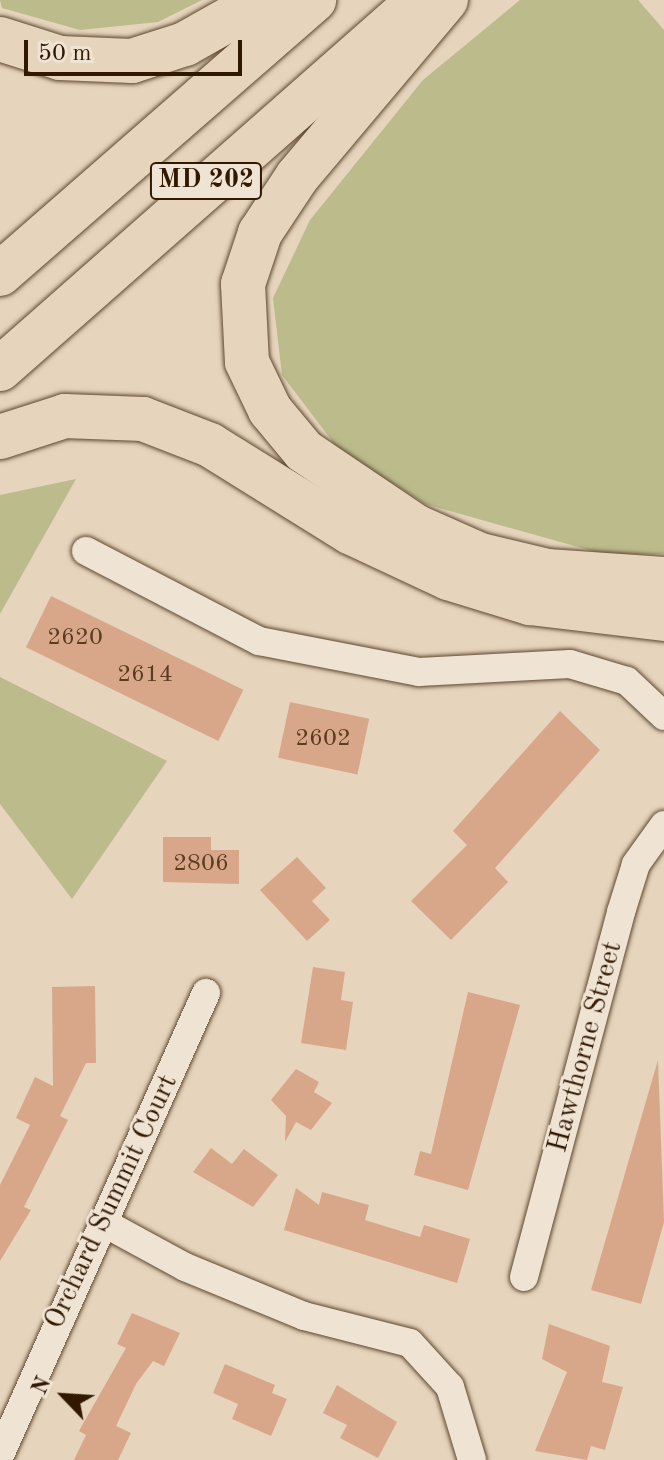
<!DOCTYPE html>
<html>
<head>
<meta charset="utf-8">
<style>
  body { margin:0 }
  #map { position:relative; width:664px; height:1460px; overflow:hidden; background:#e6d4bc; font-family:"Old Standard TT",serif }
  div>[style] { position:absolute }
  .green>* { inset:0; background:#bbbb8c }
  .building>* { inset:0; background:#d8a78a; transform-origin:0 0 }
  .roads { filter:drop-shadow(0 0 2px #5e472f) drop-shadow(0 0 2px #5e472f) }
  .street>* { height:28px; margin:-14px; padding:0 14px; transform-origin:14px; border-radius:14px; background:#efe3d3 }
  .primary>* { height:44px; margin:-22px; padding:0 22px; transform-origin:22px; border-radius:22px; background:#e6d4bc }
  span { translate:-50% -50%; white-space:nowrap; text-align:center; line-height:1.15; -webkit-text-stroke:6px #efe3d3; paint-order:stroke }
  .number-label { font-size:24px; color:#5b3c22 }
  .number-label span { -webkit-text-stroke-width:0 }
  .shield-label span { padding:2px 6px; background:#efe3d3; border:2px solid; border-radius:6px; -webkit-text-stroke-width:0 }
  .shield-label { font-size:26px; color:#311800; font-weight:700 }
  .street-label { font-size:28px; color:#311800 }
  .north { position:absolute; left:24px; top:1356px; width:80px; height:80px; -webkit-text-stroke:6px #efe3d3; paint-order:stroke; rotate:295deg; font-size:22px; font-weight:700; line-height:32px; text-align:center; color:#311800 }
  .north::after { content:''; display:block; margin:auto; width:28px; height:36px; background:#311800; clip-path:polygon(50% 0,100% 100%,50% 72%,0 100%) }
  .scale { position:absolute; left:24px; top:40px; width:218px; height:36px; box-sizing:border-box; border:4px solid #311800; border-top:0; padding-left:10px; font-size:24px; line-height:28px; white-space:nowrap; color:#311800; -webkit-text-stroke:6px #efe3d3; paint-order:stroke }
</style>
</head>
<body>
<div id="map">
  <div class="green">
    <i style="clip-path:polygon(0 0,202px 0,158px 22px,80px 30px,2px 8px)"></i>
    <i style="clip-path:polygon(520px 0,638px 0,664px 30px,664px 554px,603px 554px,425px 504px,339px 450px,282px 375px,273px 298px,310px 220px,423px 80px)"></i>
    <i style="clip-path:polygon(76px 479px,0 614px,0 495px)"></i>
    <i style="clip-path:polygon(0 677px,167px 761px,72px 899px,0 804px)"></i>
  </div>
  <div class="building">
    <i style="left:51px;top:596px;width:214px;height:57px;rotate:26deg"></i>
    <i style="left:290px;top:702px;width:81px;height:57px;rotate:12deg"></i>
    <i style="clip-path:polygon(560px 711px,600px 750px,495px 868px,508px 882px,451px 940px,411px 901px,467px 845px,453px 831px)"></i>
    <i style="clip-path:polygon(163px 837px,211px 837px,211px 850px,239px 850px,239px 884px,163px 882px)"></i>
    <i style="clip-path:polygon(297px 857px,326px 888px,312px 901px,330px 920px,307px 941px,260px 890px)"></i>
    <i style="clip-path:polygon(313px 967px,345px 972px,341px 1000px,353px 1002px,346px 1050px,301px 1043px)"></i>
    <i style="clip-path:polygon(95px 986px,96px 1063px,86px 1063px,60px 1116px,68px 1120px,24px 1207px,31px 1210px,0 1261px,0 1185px,30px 1125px,16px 1118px,35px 1077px,53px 1086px,52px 987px)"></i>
    <i style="clip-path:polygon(468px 992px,520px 1005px,468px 1190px,414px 1175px,420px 1151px,431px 1154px)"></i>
    <i style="clip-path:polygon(658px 1060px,664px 1222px,641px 1304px,591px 1290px)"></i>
    <i style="clip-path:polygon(296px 1069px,319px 1082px,314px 1092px,332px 1103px,311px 1130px,296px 1122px,285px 1142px,286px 1116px,271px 1100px)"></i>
    <i style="clip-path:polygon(211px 1148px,232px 1164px,244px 1149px,278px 1175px,253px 1207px,193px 1172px)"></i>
    <i style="clip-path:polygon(296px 1188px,319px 1205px,322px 1192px,369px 1205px,365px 1220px,420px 1237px,424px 1225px,470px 1239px,457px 1283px,284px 1230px)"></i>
    <i style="clip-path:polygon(132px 1313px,180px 1333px,164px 1366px,153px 1361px,136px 1384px,116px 1426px,131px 1433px,118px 1460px,74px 1460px,86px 1435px,79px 1431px,126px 1348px,117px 1344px)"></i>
    <i style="clip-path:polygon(549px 1324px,610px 1346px,602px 1382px,623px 1387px,605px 1450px,591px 1446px,587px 1460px,535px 1451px,567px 1372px,542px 1359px)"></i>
    <i style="clip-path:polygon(225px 1364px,275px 1385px,272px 1393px,287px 1399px,271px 1436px,232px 1419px,238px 1404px,213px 1393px)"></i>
    <i style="clip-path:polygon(337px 1385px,397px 1422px,378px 1458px,340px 1438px,347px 1425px,323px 1413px)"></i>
  </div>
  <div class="roads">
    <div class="street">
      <i style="left:86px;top:551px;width:195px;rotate:27.5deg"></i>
      <i style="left:259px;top:641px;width:163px;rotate:11deg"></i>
      <i style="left:419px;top:672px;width:151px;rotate:-3deg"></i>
      <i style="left:570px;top:664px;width:59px;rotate:16.6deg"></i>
      <i style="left:627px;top:681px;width:51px;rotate:43.4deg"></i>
      <i style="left:106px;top:1224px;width:90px;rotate:28.6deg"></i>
      <i style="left:185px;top:1267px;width:129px;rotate:22.4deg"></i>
      <i style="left:304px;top:1316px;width:109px;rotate:14.3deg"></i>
      <i style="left:410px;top:1343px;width:59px;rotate:47.7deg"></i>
      <i style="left:450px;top:1387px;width:76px;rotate:73.2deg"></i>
      <i style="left:524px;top:1277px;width:378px;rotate:-75.1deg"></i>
      <i style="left:621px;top:912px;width:50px;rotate:-72.6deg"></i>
      <i style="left:636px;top:864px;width:48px;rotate:-54.3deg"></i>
      <i style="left:0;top:1455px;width:506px;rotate:-65.97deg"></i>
    </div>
    <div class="primary">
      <i style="left:446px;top:0;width:231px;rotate:130.1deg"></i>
      <i style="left:297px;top:177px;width:67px;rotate:123.5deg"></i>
      <i style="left:260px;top:233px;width:54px;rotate:108.4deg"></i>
      <i style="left:243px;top:284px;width:78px;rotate:87.1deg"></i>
      <i style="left:247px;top:362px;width:53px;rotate:64.4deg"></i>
      <i style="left:270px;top:410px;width:53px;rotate:50.3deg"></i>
      <i style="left:304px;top:451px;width:134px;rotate:34deg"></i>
      <i style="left:415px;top:526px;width:71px;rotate:24deg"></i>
      <i style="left:480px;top:555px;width:69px;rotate:13.4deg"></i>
      <i style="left:547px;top:571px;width:117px;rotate:3.9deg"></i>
      <i style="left:0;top:39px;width:63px;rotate:17.6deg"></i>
      <i style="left:60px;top:58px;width:72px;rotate:2.4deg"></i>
      <i style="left:132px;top:61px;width:56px;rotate:-17.8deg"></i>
      <i style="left:185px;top:44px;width:90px;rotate:-29.4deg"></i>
      <i style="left:0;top:274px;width:417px;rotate:-41.1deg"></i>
      <i style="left:0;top:369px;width:557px;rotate:-41.36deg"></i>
      <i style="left:0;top:437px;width:68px;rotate:-17.9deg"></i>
      <i style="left:65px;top:416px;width:78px;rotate:2.2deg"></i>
      <i style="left:143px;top:419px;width:72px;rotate:21.2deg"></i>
      <i style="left:210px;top:445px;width:165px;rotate:31.9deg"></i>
      <i style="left:350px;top:532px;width:108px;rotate:25.1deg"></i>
      <i style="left:448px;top:578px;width:86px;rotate:17deg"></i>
      <i style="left:530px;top:603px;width:135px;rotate:6.8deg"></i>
    </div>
  </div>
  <div class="number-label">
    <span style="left:75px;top:639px">2620</span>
    <span style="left:145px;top:676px">2614</span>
    <span style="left:323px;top:740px">2602</span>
    <span style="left:201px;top:865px">2806</span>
  </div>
  <div class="shield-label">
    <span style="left:206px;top:181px">MD 202</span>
  </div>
  <div class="street-label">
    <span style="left:586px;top:1047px;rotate:-75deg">Hawthorne Street</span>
    <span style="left:112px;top:1202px;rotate:-65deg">Orchard Summit Court</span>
  </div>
  <div class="north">N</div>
  <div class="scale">50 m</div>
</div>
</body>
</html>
